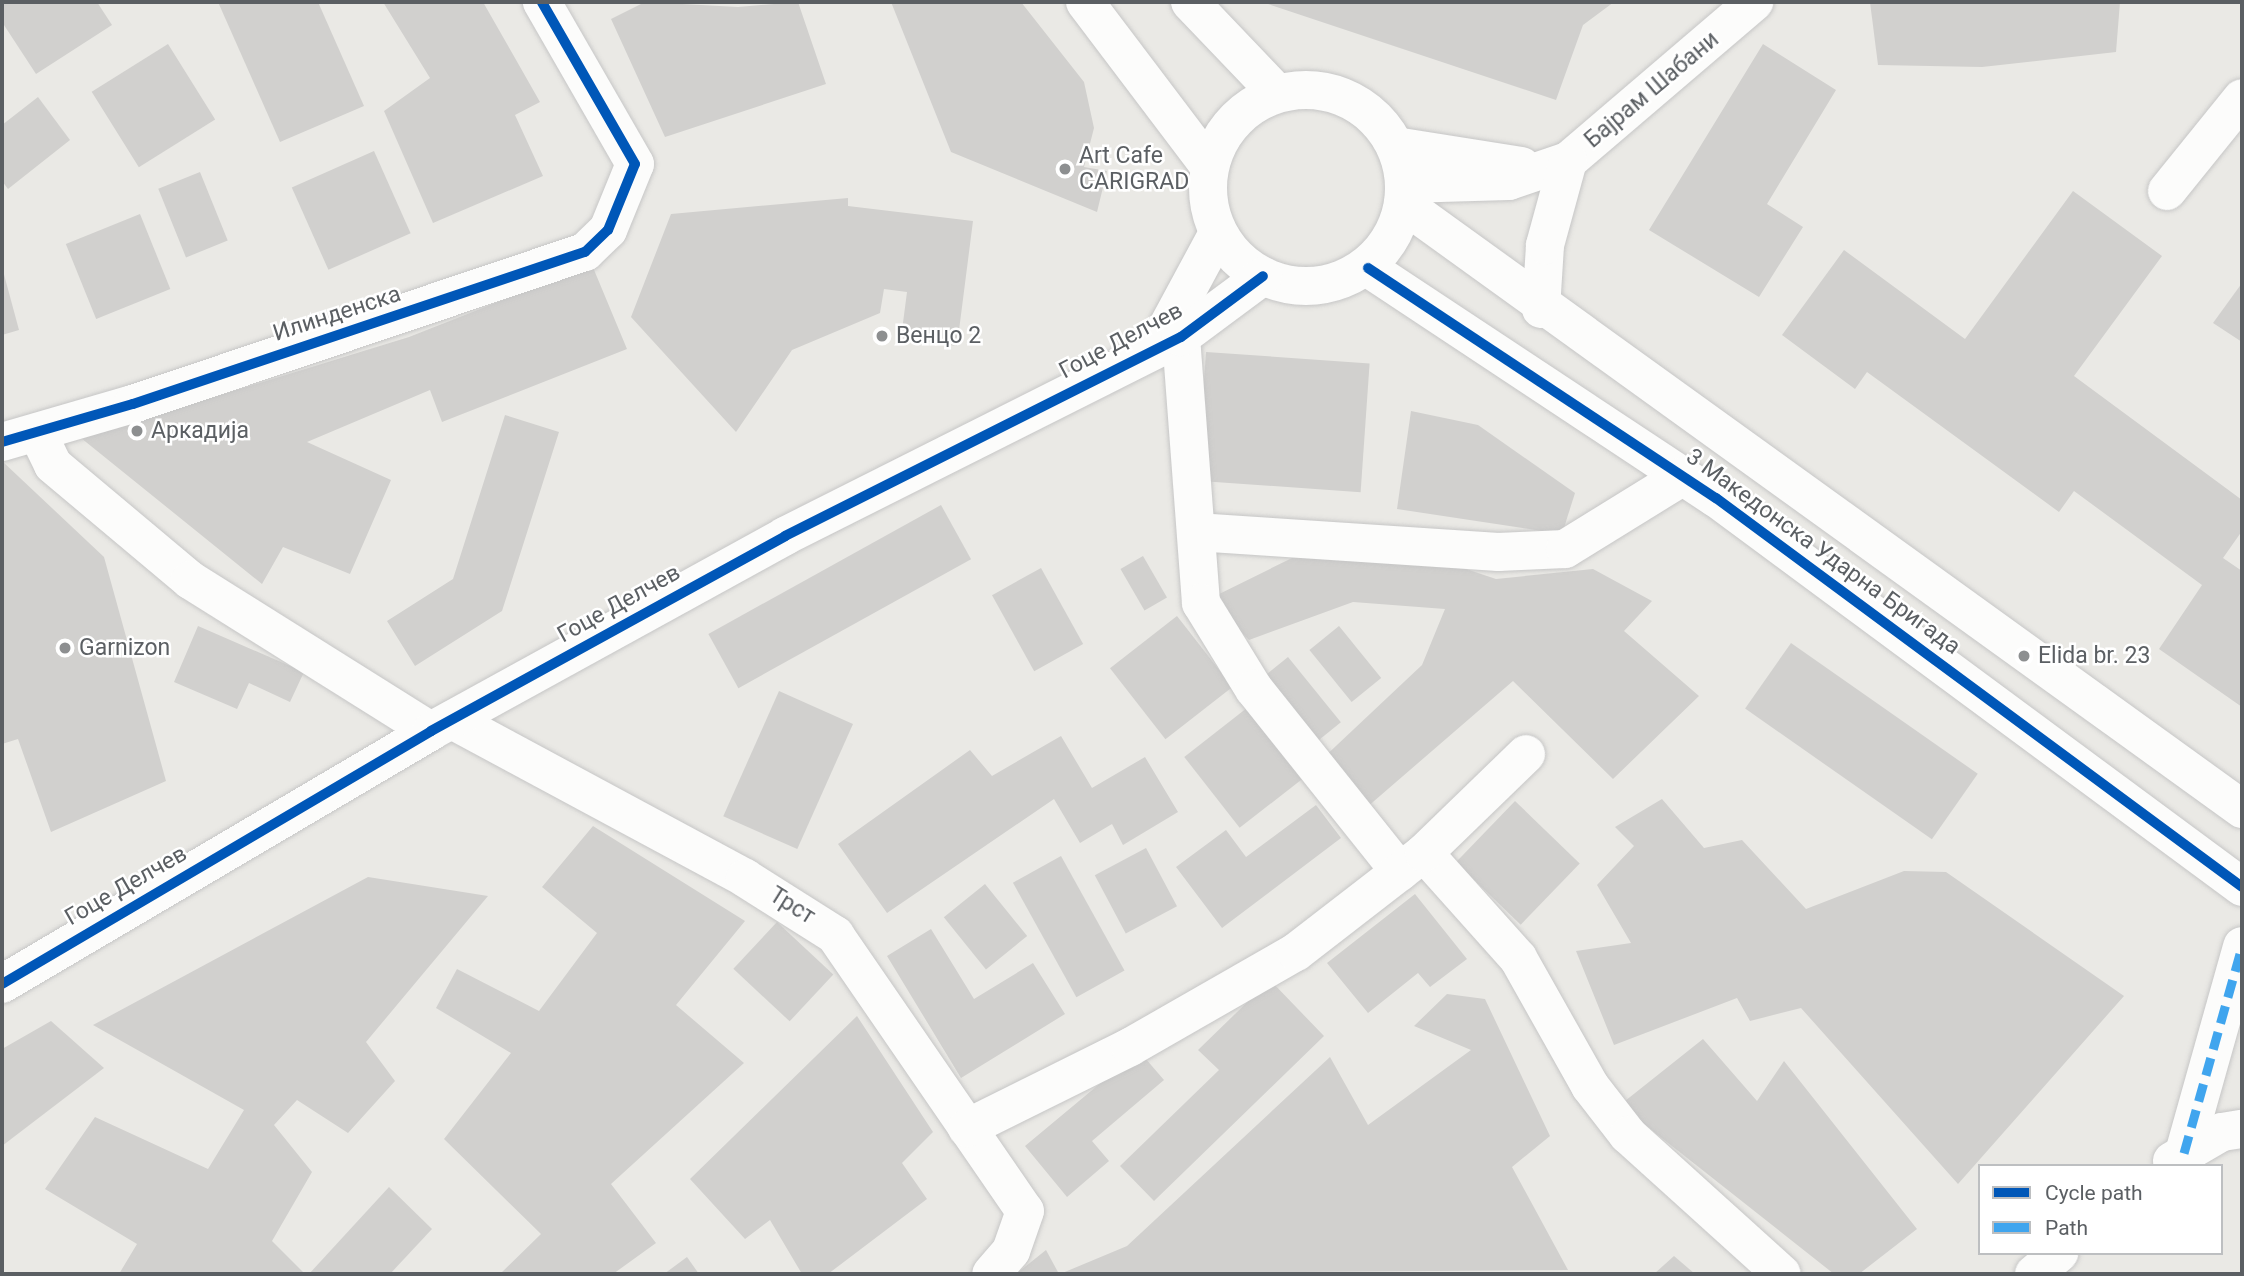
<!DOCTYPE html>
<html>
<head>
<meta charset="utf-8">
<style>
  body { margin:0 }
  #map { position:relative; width:2244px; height:1276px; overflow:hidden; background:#eae9e5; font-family:Roboto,sans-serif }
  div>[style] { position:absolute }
  .building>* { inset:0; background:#d1d0ce; transform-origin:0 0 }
  .roads { filter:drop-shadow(0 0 2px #c6c6c6) drop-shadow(0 0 2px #c6c6c6) }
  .minor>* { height:38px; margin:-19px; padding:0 19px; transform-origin:19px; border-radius:19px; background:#fcfcfb }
  .minor>.ring { margin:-19px; padding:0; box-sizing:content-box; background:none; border:38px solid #fcfcfb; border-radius:50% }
  .quiet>* { height:9px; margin-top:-4.5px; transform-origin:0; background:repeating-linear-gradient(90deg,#40a5ee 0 18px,transparent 0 27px) }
  .cycleway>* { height:10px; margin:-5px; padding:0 5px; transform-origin:5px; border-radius:5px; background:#0057b8 }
  .dots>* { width:19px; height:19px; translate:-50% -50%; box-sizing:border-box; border:4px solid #fff; border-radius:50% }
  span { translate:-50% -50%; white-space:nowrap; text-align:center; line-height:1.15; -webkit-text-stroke:5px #fff; paint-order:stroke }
  .street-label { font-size:23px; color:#5b5f63 }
  .poi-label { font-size:23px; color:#5b5f63 }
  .left { translate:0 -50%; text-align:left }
  .frame { position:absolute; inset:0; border:4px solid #5b5f63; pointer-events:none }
  .legend { position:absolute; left:1978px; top:1164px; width:245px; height:91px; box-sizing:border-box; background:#fff; border:2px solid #bdbfc1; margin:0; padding:9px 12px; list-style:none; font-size:21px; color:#5b5f63 }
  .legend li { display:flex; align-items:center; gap:14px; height:35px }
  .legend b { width:35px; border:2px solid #bdbfc1 }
</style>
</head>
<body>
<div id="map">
  <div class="building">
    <i style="clip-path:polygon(2px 2px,97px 2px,112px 25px,36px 74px,2px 22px)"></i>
    <i style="clip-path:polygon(218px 2px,318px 2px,364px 106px,280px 142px)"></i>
    <i style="clip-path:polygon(383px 2px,483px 2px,540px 102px,515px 115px,543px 176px,433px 223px,384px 111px,430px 78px)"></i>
    <i style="clip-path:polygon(645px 2px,738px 7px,798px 2px,826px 84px,665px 137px,611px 19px)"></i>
    <i style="clip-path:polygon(891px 2px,1021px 2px,1084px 82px,1094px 128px,1084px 167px,1107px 171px,1097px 212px,951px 152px)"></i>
    <i style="clip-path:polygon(1262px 2px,1614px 2px,1583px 25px,1556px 100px)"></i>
    <i style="clip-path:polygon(1870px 2px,2120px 2px,2116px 52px,1982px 67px,1878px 65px)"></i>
    <i style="left:168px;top:44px;width:89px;height:90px;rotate:58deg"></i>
    <i style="clip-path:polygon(1763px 44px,1836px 90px,1767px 204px,1803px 227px,1759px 297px,1649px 230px)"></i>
    <i style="clip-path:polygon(38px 97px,70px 140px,8px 189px,2px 181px,2px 125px)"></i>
    <i style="left:374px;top:151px;width:90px;height:90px;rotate:66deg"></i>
    <i style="left:200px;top:172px;width:74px;height:45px;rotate:68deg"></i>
    <i style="clip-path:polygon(2073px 191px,2162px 256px,2074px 376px,2242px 500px,2242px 531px,2223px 558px,2242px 571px,2242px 707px,2159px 649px,2202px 585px,2074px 491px,2059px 512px,1867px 372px,1855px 389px,1782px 335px,1844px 250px,1965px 339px)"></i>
    <i style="clip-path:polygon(848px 198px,848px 206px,973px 221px,957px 346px,901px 338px,907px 292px,884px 289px,880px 313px,792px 350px,736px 432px,631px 317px,671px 214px)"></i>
    <i style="left:140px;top:214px;width:81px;height:80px;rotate:68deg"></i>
    <i style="clip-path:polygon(592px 265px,627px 349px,442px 422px,430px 390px,307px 442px,391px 480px,350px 574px,283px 547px,262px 584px,81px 438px,409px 337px)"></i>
    <i style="clip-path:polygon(2px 267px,19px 330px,2px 335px)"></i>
    <i style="clip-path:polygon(2242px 283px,2242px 342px,2213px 323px)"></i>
    <i style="left:1206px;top:352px;width:164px;height:129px;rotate:4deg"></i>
    <i style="clip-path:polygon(1411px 411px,1478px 425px,1575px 493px,1562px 534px,1397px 509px)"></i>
    <i style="clip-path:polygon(505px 415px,559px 432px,502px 611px,415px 666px,387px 621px,453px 579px)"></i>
    <i style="clip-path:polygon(2px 461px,104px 557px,166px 781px,51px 832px,18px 739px,2px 744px)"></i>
    <i style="left:941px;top:505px;width:62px;height:266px;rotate:61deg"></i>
    <i style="left:1143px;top:556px;width:48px;height:26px;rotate:60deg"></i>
    <i style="clip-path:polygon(1292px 558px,1439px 560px,1496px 579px,1593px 569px,1652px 601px,1624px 631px,1699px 696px,1613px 779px,1513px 681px,1366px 808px,1320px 761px,1422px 665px,1445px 609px,1353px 602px,1249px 640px,1209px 599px)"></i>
    <i style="left:1041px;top:568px;width:87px;height:56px;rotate:61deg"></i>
    <i style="left:1177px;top:616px;width:90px;height:85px;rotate:52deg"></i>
    <i style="clip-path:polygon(198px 626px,304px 672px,290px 702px,249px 683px,237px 709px,174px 682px)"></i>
    <i style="left:1339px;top:626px;width:67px;height:38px;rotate:51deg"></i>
    <i style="left:1791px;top:643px;width:228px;height:80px;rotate:35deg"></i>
    <i style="left:1288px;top:657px;width:84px;height:37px;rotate:51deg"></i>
    <i style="left:779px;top:691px;width:81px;height:137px;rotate:24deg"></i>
    <i style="left:1252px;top:704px;width:90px;height:86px;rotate:52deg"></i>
    <i style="clip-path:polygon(1061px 736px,1092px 788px,1145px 757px,1178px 812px,1123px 845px,1112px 824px,1080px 843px,1054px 799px,887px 913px,838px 844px,970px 750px,992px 776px)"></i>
    <i style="clip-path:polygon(1662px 799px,1704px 848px,1742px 840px,1806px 909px,1904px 871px,1946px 872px,2124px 996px,1958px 1184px,1801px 1008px,1750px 1021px,1737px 998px,1614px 1045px,1576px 951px,1631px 943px,1597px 885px,1634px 846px,1615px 827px)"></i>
    <i style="left:1515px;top:801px;width:90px;height:85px;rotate:44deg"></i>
    <i style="clip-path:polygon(1316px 805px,1341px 838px,1222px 928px,1176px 867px,1226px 830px,1246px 857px)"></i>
    <i style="clip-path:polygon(593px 826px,745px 921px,676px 1005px,744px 1063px,611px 1184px,656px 1243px,613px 1274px,500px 1274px,541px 1234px,444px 1139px,511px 1053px,436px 1008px,457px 969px,539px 1011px,597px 933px,542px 887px)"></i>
    <i style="left:1146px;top:848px;width:66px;height:58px;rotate:62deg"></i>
    <i style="left:1061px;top:856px;width:131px;height:55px;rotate:61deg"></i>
    <i style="clip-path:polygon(368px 877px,488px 896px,366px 1042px,395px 1081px,348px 1133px,297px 1100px,274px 1125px,312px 1172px,272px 1241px,305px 1274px,119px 1274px,137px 1244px,45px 1189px,95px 1117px,208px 1169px,244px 1110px,93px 1025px)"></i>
    <i style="left:985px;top:884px;width:67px;height:53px;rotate:51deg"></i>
    <i style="clip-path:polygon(1415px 894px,1467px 959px,1430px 987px,1418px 973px,1368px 1013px,1327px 963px)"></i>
    <i style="left:777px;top:922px;width:77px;height:64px;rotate:43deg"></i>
    <i style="clip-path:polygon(931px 929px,974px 999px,1033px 963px,1065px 1014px,961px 1078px,887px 956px)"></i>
    <i style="clip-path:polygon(1270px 980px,1324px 1036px,1154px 1201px,1120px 1166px,1219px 1070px,1198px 1050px)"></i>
    <i style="clip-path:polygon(1447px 994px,1485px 999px,1550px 1136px,1512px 1167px,1568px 1270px,1060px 1274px,1127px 1246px,1330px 1057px,1368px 1125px,1471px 1050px,1414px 1026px)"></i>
    <i style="clip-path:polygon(857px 1016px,933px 1132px,902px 1163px,927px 1199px,828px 1274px,802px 1274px,770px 1220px,745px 1239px,690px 1179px)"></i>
    <i style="clip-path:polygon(51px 1021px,104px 1068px,2px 1146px,2px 1049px)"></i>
    <i style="clip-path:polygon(1703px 1039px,1757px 1101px,1784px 1061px,1917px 1229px,1859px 1274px,1834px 1274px,1620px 1105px)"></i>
    <i style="clip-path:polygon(1139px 1051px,1164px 1080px,1092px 1141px,1109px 1161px,1067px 1197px,1025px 1146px)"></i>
    <i style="clip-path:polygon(389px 1187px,432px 1229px,390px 1274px,309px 1274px)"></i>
    <i style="clip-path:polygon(1046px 1250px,1059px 1274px,1016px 1274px)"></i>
    <i style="clip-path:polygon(1674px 1256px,1695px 1274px,1654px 1274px)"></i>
    <i style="clip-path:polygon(687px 1257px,699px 1274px,664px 1274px)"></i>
  </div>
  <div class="roads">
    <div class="minor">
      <i style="left:1085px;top:2px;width:206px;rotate:52.9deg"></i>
      <i style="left:1190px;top:2px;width:126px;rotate:46.3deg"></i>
      <i class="ring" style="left:1208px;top:90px;width:158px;height:158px"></i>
      <i style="left:1395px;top:146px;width:128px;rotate:9deg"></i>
      <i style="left:1405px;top:184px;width:104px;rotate:-1.7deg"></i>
      <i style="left:1509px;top:181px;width:62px;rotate:-18.7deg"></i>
      <i style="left:1568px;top:161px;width:245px;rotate:-40.5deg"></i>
      <i style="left:2167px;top:191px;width:119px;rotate:-51.1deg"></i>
      <i style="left:1406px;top:206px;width:1031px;rotate:35.8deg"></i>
      <i style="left:1368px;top:268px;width:417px;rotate:33.5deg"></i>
      <i style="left:1716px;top:498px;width:654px;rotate:36.48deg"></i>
      <i style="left:1541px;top:309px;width:64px;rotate:-86.4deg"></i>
      <i style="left:1545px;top:245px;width:87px;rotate:-74.7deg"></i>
      <i style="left:1181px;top:337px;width:267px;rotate:85.7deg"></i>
      <i style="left:1201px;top:603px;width:101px;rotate:58.4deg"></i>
      <i style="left:1254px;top:689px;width:234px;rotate:51.4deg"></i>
      <i style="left:1156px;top:348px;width:131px;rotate:-61.7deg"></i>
      <i style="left:38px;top:434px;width:34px;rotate:64deg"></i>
      <i style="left:53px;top:465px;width:179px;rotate:40deg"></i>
      <i style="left:190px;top:580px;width:284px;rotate:32.1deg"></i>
      <i style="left:2px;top:442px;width:136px;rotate:-16.2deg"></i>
      <i style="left:133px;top:404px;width:477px;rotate:-18.6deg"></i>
      <i style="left:585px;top:252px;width:32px;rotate:-44deg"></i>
      <i style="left:608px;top:230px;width:71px;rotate:-67.8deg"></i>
      <i style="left:635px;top:164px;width:187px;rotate:-119.9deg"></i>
      <i style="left:1196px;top:532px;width:303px;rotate:3.8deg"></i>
      <i style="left:1498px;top:552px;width:67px;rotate:-2.6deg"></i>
      <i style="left:1565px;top:549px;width:139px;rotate:-31.7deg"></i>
      <i style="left:452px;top:720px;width:333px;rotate:28.3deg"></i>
      <i style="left:745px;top:878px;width:107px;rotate:32.3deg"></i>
      <i style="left:835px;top:935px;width:335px;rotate:55.5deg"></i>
      <i style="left:1025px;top:1211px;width:42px;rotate:109.3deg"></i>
      <i style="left:1011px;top:1251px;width:30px;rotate:131deg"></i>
      <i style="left:1424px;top:853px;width:141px;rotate:48.2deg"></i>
      <i style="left:1518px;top:958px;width:147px;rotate:60.6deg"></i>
      <i style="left:1590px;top:1086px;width:62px;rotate:52.2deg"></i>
      <i style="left:1628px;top:1135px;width:207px;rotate:42.1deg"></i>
      <i style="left:2px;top:984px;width:498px;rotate:-30.5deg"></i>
      <i style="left:431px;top:731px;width:404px;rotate:-28.8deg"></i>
      <i style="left:785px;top:536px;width:443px;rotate:-26.7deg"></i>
      <i style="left:1181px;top:337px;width:102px;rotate:-36.6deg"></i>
      <i style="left:967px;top:1128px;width:182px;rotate:-26.4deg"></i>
      <i style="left:1130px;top:1047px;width:191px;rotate:-29.8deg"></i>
      <i style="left:1296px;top:952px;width:162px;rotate:-37.7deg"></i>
      <i style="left:1424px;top:853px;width:142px;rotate:-44.1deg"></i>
      <i style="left:2184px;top:1153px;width:215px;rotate:-74.3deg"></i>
      <i style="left:2172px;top:1161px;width:58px;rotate:-30.1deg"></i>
      <i style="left:2222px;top:1132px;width:20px;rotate:-9deg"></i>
      <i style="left:2034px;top:1274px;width:33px;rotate:-40deg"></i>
    </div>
  </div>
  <div class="quiet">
    <i style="left:2184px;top:1153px;width:215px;rotate:-74.3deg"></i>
  </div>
  <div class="cycleway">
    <i style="left:1368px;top:268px;width:417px;rotate:33.5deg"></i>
    <i style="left:1716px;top:498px;width:654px;rotate:36.48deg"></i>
    <i style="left:2px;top:442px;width:136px;rotate:-16.2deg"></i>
    <i style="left:133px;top:404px;width:477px;rotate:-18.6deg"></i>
    <i style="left:585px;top:252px;width:32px;rotate:-44deg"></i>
    <i style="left:608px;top:230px;width:71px;rotate:-67.8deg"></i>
    <i style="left:635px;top:164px;width:187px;rotate:-119.9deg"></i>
    <i style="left:2px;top:984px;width:498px;rotate:-30.5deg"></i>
    <i style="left:431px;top:731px;width:404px;rotate:-28.8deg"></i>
    <i style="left:785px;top:536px;width:443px;rotate:-26.7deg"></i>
    <i style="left:1181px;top:337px;width:102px;rotate:-36.6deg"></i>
  </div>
  <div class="dots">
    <i style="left:1065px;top:169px;background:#8d8f90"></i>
    <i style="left:882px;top:336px;background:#8d8f90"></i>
    <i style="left:137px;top:431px;background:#8d8f90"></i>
    <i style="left:65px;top:648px;background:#8d8f90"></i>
    <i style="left:2024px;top:656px;background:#8d8f90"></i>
  </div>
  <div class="street-label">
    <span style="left:1652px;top:90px;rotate:-40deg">Бајрам Шабани</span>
    <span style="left:337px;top:314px;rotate:-18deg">Илинденска</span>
    <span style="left:1121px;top:341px;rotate:-28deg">Гоце Делчев</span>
    <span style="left:1823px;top:552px;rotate:36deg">3 Македонска Ударна Бригада</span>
    <span style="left:619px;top:604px;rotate:-29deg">Гоце Делчев</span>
    <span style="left:126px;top:886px;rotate:-30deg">Гоце Делчев</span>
    <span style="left:792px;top:906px;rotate:32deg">Трст</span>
  </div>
  <div class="poi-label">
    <span class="left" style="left:1079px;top:169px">Art Cafe<br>CARIGRAD</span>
    <span class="left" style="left:896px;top:336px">Венцо 2</span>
    <span class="left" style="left:151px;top:431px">Аркадија</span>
    <span class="left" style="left:79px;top:648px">Garnizon</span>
    <span class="left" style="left:2038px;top:656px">Elida br. 23</span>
  </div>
  <div class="frame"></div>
  <ul class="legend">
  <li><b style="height:9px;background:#0057b8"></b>Cycle path</li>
  <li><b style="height:9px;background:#40a5ee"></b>Path</li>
  </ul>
</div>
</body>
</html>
